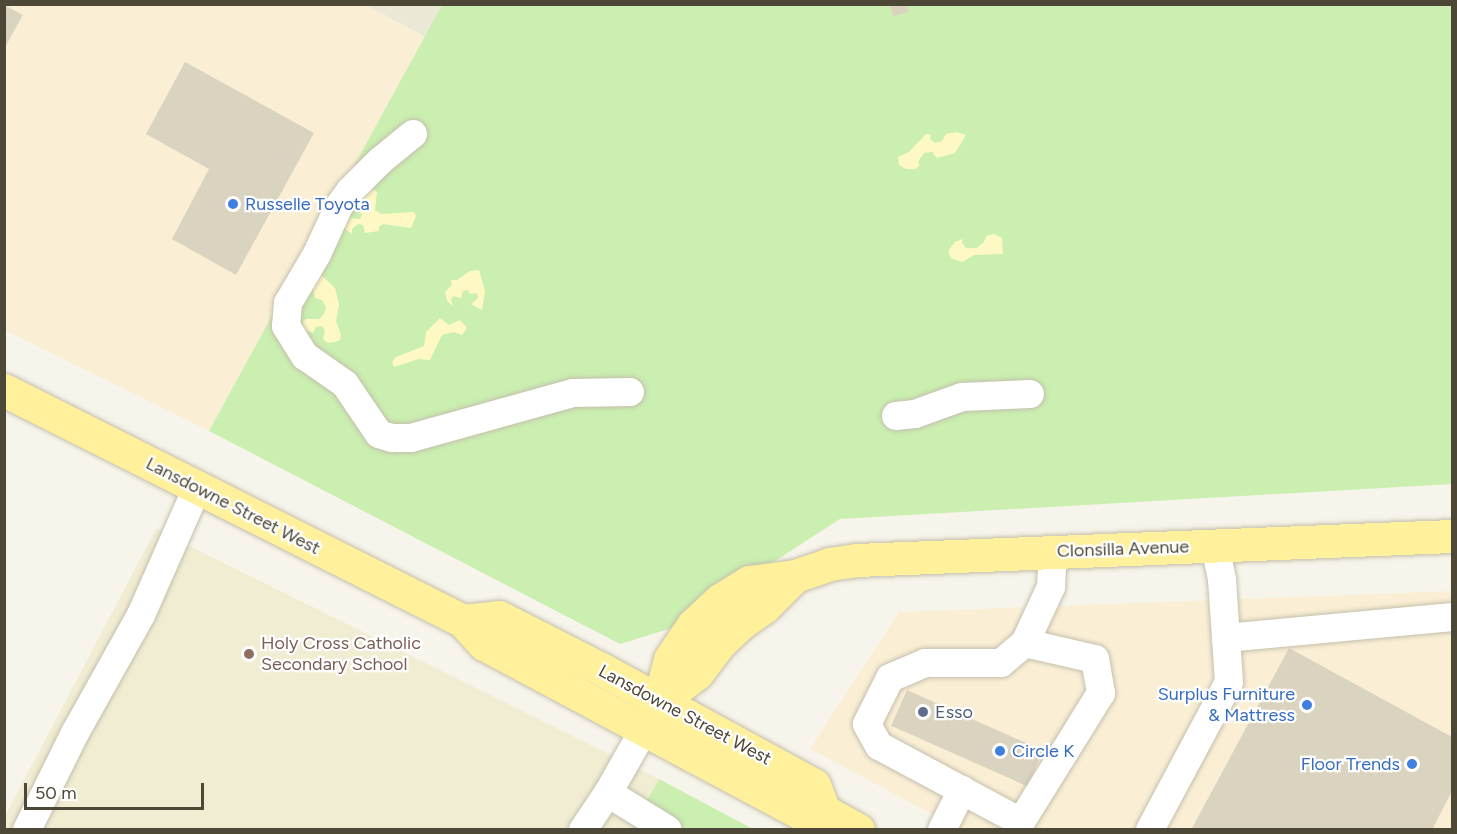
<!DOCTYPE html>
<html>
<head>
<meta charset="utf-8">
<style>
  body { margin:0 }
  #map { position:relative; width:1457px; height:834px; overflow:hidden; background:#f7f5eb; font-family:Figtree,sans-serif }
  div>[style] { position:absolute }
  .residential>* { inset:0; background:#ebe8d8 }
  .commercial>* { inset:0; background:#faefd5 }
  .education>* { inset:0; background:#f1edd3 }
  .green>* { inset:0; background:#caefb0 }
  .sand>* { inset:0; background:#fef9c4 }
  .building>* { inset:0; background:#dad3bf; transform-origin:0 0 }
  .roads { filter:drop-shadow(0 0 2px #c4bfac) drop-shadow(0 0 2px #c4bfac) }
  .minor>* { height:28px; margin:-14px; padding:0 14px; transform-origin:14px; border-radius:14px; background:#fff }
  .major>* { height:33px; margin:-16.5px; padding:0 16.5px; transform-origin:16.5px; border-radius:16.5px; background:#fff09c }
  .dots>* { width:16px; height:16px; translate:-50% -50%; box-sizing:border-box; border:3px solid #fff; border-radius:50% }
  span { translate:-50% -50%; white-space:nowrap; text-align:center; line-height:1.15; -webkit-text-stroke:4.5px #fff; paint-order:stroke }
  .shop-label { font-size:18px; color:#366cbe }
  .left { translate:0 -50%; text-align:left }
  .right { translate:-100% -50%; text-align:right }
  .street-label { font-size:18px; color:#4d4737 }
  .education-label { font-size:18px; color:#785e54 }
  .service-label { font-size:18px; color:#4e5e75 }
  .frame { position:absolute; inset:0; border:6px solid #4d4737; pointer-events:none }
  .scale { position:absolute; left:24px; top:783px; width:180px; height:27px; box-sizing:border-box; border:3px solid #4d4737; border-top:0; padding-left:8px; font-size:18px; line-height:21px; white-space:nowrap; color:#4d4737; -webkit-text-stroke:4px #fff; paint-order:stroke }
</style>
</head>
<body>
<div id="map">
  <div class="residential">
    <i style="clip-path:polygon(366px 5px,442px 5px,425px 37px)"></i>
  </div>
  <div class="commercial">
    <i style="clip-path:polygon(4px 5px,366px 5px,425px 37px,209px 431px,5px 330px)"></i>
    <i style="clip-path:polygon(1452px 591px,1452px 829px,960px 829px,810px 749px,899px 612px)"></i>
  </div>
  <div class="education">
    <i style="clip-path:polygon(156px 529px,659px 779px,631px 829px,5px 830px,5px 816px)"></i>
  </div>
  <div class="green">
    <i style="clip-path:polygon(442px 5px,1452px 5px,1452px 484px,840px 519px,672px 628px,620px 644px,209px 431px)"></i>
    <i style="clip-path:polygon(659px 779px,753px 829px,631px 830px)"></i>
  </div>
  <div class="sand">
    <i style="clip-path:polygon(957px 132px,966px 135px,955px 153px,937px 158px,932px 152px,924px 153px,919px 160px,919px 166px,915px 169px,906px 169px,899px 165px,898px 157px,909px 152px,926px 134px,931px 135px,930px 139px,935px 143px,942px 141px,946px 134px)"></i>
    <i style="clip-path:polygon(371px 188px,377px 192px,375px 210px,381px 214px,414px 212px,416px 216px,411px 228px,383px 224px,379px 227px,379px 231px,365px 233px,363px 225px,358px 224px,352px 229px,352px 234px,342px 227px,349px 218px,360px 219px,362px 215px,358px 208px,357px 201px)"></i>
    <i style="clip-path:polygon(994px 234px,1002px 238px,1003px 254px,974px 255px,962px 262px,951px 258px,948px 251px,955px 242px,963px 239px,962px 243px,966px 248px,977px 248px,984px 242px,986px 236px)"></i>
    <i style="clip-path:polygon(479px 270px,485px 291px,482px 310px,471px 304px,478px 298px,477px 293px,470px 294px,468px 290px,463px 291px,461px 298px,453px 296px,451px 300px,453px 306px,447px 301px,445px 292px,452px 285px,451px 280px,457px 280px,470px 271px)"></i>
    <i style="clip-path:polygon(318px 272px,335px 288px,339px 305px,336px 321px,341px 335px,340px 340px,335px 342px,328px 343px,323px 339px,325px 331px,322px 326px,316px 327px,313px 333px,304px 329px,302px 323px,306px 319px,319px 319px,324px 314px,326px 307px,322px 300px,315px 298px,311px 282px)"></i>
    <i style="clip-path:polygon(440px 318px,449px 325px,460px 320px,467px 328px,462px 335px,454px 332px,442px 335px,430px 360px,419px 359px,394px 367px,392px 362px,396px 357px,424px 346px,426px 332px)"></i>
  </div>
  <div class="building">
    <i style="clip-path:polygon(890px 4px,907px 4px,909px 12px,893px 16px)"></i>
    <i style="clip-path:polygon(4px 5px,23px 15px,4px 49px)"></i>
    <i style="clip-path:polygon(185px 62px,314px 133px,236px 275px,172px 239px,209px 169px,146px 134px)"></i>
    <i style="clip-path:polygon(1289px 648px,1452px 737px,1452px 791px,1432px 830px,1191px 830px)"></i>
    <i style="left:907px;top:690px;width:149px;height:39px;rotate:24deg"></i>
  </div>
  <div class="roads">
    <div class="minor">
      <i style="left:413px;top:134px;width:43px;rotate:140.7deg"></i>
      <i style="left:380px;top:161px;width:42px;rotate:135deg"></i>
      <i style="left:350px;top:191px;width:19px;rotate:126deg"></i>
      <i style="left:339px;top:206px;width:53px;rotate:114.6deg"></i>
      <i style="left:317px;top:254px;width:57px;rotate:120.6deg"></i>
      <i style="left:288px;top:303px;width:23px;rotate:95deg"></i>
      <i style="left:286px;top:326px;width:36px;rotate:58deg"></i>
      <i style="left:305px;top:356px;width:49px;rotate:35deg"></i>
      <i style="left:345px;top:384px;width:60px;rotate:55.8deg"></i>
      <i style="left:379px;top:434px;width:14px;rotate:17deg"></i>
      <i style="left:392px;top:438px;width:19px"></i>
      <i style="left:411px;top:438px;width:168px;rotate:-15.5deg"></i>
      <i style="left:573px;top:393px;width:57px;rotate:-1deg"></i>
      <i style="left:896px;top:416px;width:19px;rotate:-6deg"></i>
      <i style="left:915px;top:414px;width:50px;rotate:-19.9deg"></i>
      <i style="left:962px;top:397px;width:68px;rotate:-2.5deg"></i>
      <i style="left:1226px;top:638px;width:227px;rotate:-5.3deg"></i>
      <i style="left:1025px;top:643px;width:72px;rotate:12.9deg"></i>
      <i style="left:1095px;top:659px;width:35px;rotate:80deg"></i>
      <i style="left:1101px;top:693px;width:152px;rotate:121.8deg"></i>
      <i style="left:1021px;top:822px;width:161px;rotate:-151.8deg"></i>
      <i style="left:879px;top:746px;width:25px;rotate:-119deg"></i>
      <i style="left:867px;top:724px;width:51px;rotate:-63.4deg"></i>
      <i style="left:890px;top:678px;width:38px;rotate:-23deg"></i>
      <i style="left:925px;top:663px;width:76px"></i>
      <i style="left:1001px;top:663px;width:31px;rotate:-40deg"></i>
      <i style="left:1025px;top:643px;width:62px;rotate:-65.1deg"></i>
      <i style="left:1051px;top:587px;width:35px;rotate:-87deg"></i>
      <i style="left:608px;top:793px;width:70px;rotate:31.7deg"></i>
      <i style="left:27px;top:830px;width:108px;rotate:-63.7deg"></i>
      <i style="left:75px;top:733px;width:135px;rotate:-60.8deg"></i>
      <i style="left:141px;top:615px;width:139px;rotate:-66.2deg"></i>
      <i style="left:583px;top:830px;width:45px;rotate:-56deg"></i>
      <i style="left:608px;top:793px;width:75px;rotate:-60.4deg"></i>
      <i style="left:942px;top:830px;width:45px;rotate:-63.4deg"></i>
      <i style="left:1150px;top:830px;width:168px;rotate:-61.9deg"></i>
      <i style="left:1229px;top:682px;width:103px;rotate:-93.9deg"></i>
      <i style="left:1222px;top:579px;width:35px;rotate:-102deg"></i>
    </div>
    <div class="major">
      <i style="left:4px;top:390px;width:514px;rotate:26.71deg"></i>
      <i style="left:463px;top:621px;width:31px;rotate:48deg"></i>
      <i style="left:484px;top:644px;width:361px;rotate:28.1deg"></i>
      <i style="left:802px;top:814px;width:22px;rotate:-8deg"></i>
      <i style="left:824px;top:811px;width:39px;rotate:29deg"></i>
      <i style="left:463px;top:621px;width:36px;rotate:-6deg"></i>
      <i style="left:499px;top:617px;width:117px;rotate:27deg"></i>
      <i style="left:603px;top:670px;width:240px;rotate:28.6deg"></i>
      <i style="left:814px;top:785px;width:28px;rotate:69deg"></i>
      <i style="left:659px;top:702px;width:48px;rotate:-37.3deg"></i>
      <i style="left:697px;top:673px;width:35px;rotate:-53deg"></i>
      <i style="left:718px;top:645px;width:32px;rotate:-44deg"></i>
      <i style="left:741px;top:623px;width:29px;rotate:-35deg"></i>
      <i style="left:765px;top:606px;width:42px;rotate:-45deg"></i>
      <i style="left:645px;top:728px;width:30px;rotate:-62deg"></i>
      <i style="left:659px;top:702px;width:44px;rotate:-75.7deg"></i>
      <i style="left:670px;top:659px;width:41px;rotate:-55.9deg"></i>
      <i style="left:693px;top:625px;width:37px;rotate:-43deg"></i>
      <i style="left:720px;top:600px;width:34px;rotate:-32deg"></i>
      <i style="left:749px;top:582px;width:46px;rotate:-7.4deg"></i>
      <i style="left:795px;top:576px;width:36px;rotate:-19deg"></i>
      <i style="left:829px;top:564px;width:28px;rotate:-8deg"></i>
      <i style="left:857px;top:560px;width:595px;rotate:-2.31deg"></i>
    </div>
  </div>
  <div class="dots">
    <i style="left:233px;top:204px;background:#3f7fe0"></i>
    <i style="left:249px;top:654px;background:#8d6e63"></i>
    <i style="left:1307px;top:705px;background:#3f7fe0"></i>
    <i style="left:923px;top:712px;background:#5c6f8a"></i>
    <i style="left:1000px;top:751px;background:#3f7fe0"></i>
    <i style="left:1412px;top:764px;background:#3f7fe0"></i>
  </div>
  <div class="shop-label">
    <span class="left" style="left:245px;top:204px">Russelle Toyota</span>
    <span class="right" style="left:1295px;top:705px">Surplus Furniture<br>&amp; Mattress</span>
    <span class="left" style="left:1012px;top:751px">Circle K</span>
    <span class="right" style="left:1400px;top:764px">Floor Trends</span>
  </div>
  <div class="street-label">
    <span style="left:233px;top:506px;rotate:27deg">Lansdowne Street West</span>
    <span style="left:1123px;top:549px;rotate:-2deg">Clonsilla Avenue</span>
    <span style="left:685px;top:715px;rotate:28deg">Lansdowne Street West</span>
  </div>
  <div class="education-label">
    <span class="left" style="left:261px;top:654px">Holy Cross Catholic<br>Secondary School</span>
  </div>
  <div class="service-label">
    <span class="left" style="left:935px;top:712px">Esso</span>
  </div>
  <div class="frame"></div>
  <div class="scale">50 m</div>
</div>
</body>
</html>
